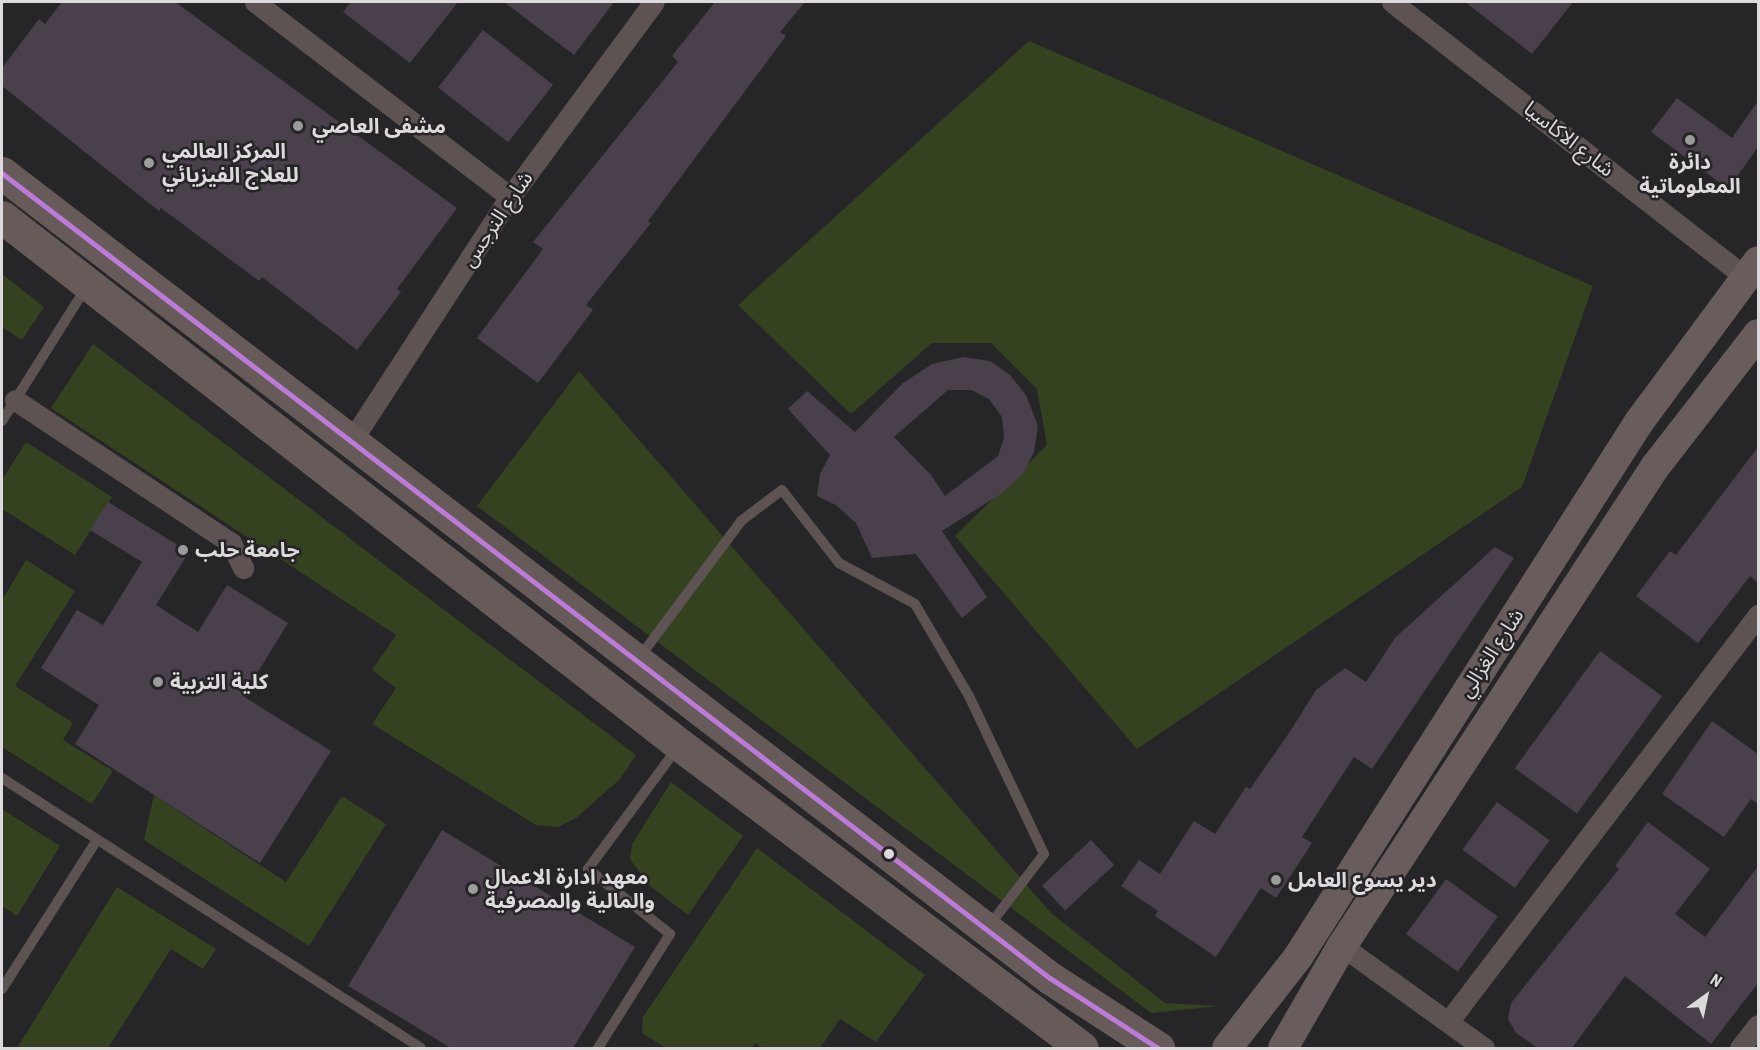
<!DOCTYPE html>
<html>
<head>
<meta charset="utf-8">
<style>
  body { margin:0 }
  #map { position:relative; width:1760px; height:1050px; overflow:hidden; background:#262527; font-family:"Roboto Condensed","Noto Sans Arabic",sans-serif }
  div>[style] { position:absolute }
  .green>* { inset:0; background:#344220 }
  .building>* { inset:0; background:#49404b; transform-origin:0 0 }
  .service>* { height:10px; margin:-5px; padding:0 5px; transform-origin:5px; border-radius:5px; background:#5c5352 }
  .minor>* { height:21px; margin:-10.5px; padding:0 10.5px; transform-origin:10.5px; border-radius:10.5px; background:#5c5352 }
  .secondary>* { height:30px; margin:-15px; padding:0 15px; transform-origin:15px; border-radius:15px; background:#685d5c }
  .primary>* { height:33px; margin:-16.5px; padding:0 16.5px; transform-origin:16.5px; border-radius:16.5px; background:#675b5a }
  .bus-1>* { height:4.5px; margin:-2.25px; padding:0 2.25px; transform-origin:2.25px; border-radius:2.25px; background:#bd7bd9 }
  .dots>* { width:16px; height:16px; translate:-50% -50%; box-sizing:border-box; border:3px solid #272428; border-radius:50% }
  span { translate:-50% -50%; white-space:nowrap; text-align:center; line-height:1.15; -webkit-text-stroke:5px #272428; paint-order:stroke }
  .poi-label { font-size:21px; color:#dcdadc; font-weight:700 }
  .left { translate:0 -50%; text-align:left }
  .street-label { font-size:21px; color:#dcdadc }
  .frame { position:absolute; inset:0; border:3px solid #dcdadc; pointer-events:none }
  .north { position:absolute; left:1676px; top:966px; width:60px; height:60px; -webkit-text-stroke:4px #272428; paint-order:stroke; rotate:33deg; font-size:16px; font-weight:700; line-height:24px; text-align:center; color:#dcdadc }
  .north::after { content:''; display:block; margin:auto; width:21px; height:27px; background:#dcdadc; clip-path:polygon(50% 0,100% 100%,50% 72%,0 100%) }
</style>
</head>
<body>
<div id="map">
  <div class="green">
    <i style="clip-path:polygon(1029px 41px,1593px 286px,1522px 487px,1137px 749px,955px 536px,1047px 445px,1037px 389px,991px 343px,932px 343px,851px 414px,738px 305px)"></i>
    <i style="clip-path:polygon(2px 274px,44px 307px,22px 340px,2px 327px)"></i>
    <i style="clip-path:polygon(93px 344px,636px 755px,620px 779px,576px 818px,558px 827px,536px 825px,372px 724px,396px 688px,372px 670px,396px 635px,51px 408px)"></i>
    <i style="clip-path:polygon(579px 371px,1051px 913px,1165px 1003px,1221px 1006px,1151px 1013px,477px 506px)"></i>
    <i style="clip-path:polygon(26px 442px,112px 497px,75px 555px,2px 509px,2px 480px)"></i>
    <i style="clip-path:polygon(26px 560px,75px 591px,15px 686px,73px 723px,63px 740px,113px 771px,92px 804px,2px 747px,2px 600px)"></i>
    <i style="clip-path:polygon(671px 782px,743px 836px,688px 915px,650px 886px,630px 859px,632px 844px)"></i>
    <i style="clip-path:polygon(154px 795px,286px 882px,342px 796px,386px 824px,309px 946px,144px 840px)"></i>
    <i style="clip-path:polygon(2px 809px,60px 846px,17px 916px,2px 906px)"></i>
    <i style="clip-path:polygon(757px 848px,925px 975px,876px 1042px,840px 1019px,820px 1048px,763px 1048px,755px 1043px,752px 1048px,666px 1048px,642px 1033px,643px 1017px)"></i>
    <i style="clip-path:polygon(117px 887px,216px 949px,203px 969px,171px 949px,108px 1048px,17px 1048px)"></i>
  </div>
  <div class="building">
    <i style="clip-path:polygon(62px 2px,175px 2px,457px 208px,397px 289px,401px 292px,357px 350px,262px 277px,259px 281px,161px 208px,159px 211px,2px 86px,2px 68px,39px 19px,45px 24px)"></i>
    <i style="clip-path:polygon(351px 2px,458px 2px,410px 63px,343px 12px)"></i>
    <i style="clip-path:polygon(504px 2px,614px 2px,574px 55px)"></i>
    <i style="clip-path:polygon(715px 2px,805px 2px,780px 32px,786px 36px,648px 221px,651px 223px,586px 305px,593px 310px,538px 383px,477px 338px,543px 249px,533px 242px,678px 62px,672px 56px)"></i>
    <i style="clip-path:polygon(1465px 2px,1573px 2px,1532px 54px)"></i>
    <i style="left:483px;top:30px;width:89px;height:73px;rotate:38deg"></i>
    <i style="clip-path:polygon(1677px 98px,1732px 138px,1758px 101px,1758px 147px,1728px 189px,1651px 132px)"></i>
    <i style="clip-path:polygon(evenodd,963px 357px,990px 361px,1010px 375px,1026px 395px,1038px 426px,1034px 452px,1023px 474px,999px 495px,942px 531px,987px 597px,962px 618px,916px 554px,872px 558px,856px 523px,836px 505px,817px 496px,820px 474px,830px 455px,788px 409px,807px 391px,855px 432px,903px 383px,932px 364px,963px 357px,948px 390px,971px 390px,989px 399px,1002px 417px,1004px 438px,998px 456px,945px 496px,931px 475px,894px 437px,948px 390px)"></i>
    <i style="clip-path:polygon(1758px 447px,1758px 583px,1750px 576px,1698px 643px,1636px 596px,1670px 551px,1676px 555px)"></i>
    <i style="clip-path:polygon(108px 502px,189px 552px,156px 605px,198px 632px,227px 585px,288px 623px,243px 696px,331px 751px,260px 863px,75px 744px,99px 705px,41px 668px,77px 610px,103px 625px,142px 562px,90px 530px)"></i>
    <i style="clip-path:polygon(1495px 547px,1514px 558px,1372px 769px,1354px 757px,1302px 837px,1312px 843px,1276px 898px,1261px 888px,1216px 957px,1155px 916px,1158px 911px,1121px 886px,1139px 860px,1160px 874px,1194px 821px,1215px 834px,1246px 787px,1250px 789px,1291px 730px,1316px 690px,1345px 668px,1366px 682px,1395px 638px)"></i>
    <i style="left:1600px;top:651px;width:77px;height:145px;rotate:36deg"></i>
    <i style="clip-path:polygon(1712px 721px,1758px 754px,1758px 804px,1751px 799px,1724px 837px,1662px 794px)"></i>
    <i style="left:1497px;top:802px;width:65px;height:59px;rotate:36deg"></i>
    <i style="clip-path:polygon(1648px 822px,1710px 869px,1675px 914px,1705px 937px,1758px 866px,1758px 983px,1711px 1044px,1625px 976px,1572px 1048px,1538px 1048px,1516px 1033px,1508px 1019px,1511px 1003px,1619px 869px,1615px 866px)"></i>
    <i style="clip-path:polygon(442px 830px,635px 947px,573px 1048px,451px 1048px,348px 986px)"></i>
    <i style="left:1091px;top:840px;width:34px;height:67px;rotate:47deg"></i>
    <i style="left:1446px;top:879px;width:64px;height:68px;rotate:36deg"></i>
  </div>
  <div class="service">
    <i style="left:2px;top:421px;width:160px;rotate:-57.8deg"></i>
    <i style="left:639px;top:658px;width:171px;rotate:-53.3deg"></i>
    <i style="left:741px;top:521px;width:51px;rotate:-37.1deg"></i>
    <i style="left:782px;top:490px;width:93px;rotate:52deg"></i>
    <i style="left:839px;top:563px;width:86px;rotate:28.3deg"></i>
    <i style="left:915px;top:604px;width:107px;rotate:59.6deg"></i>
    <i style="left:969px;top:696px;width:175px;rotate:64.6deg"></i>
    <i style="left:1044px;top:854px;width:91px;rotate:127.4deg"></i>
    <i style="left:2px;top:778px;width:498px;rotate:32.8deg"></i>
    <i style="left:2px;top:989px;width:177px;rotate:-57.5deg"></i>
    <i style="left:598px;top:1048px;width:135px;rotate:-57.7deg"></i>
    <i style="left:670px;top:934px;width:105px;rotate:-141.6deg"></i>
    <i style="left:588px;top:869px;width:152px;rotate:-53.6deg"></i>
  </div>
  <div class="minor">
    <i style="left:255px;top:2px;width:321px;rotate:37.4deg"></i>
    <i style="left:1392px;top:2px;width:447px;rotate:37.9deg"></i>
    <i style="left:15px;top:400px;width:259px;rotate:33.5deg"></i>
    <i style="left:231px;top:543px;width:28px;rotate:64deg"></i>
    <i style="left:350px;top:443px;width:293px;rotate:-57deg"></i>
    <i style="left:510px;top:197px;width:242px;rotate:-53.6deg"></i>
    <i style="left:1342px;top:946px;width:175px;rotate:35.7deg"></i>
    <i style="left:1448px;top:1022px;width:512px;rotate:-52.7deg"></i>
    <i style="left:1740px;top:1048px;width:29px;rotate:-52deg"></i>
  </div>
  <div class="secondary">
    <i style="left:1227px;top:1048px;width:115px;rotate:-52deg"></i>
    <i style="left:1298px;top:957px;width:634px;rotate:-57.49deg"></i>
    <i style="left:1639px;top:422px;width:200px;rotate:-53.5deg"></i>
    <i style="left:1283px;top:1048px;width:118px;rotate:-60deg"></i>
    <i style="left:1342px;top:946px;width:572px;rotate:-56.84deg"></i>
    <i style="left:1655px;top:467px;width:168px;rotate:-52.2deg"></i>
  </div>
  <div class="primary">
    <i style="left:2px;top:173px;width:1321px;rotate:37.53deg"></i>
    <i style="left:1050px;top:978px;width:129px;rotate:32.9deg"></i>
    <i style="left:2px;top:217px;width:859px;rotate:37.91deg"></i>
    <i style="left:680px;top:745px;width:503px;rotate:37.01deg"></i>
  </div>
  <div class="bus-1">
    <i style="left:2px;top:173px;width:1321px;rotate:37.53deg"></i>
    <i style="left:1050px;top:978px;width:129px;rotate:32.9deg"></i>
  </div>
  <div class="dots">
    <i style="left:298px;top:126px;background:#9c9b9d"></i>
    <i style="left:1690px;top:140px;background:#9c9b9d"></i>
    <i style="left:149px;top:163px;background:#9c9b9d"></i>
    <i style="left:183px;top:550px;background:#9c9b9d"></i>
    <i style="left:158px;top:682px;background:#9c9b9d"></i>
    <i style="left:889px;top:854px;background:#dcdadc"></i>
    <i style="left:1276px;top:880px;background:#9c9b9d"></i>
    <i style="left:473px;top:889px;background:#9c9b9d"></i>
  </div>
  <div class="poi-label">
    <span class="left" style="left:312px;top:126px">مشفى العاصي</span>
    <span class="left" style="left:162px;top:163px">المركز العالمي<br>للعلاج الفيزيائي</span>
    <span style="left:1690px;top:174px">دائرة<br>المعلوماتية</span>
    <span class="left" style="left:195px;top:550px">جامعة حلب</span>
    <span class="left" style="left:170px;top:682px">كلية التربية</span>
    <span class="left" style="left:485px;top:889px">معهد ادارة الاعمال<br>والمالية والمصرفية</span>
    <span class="left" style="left:1288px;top:880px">دير يسوع العامل</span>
  </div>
  <div class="street-label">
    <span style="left:1569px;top:139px;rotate:38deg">شارع الاكاسيا</span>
    <span style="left:497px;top:219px;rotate:-56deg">شارع النرجس</span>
    <span style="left:1491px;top:653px;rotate:-57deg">شارع الغزالي</span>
  </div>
  <div class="frame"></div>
  <div class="north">N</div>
</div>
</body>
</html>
